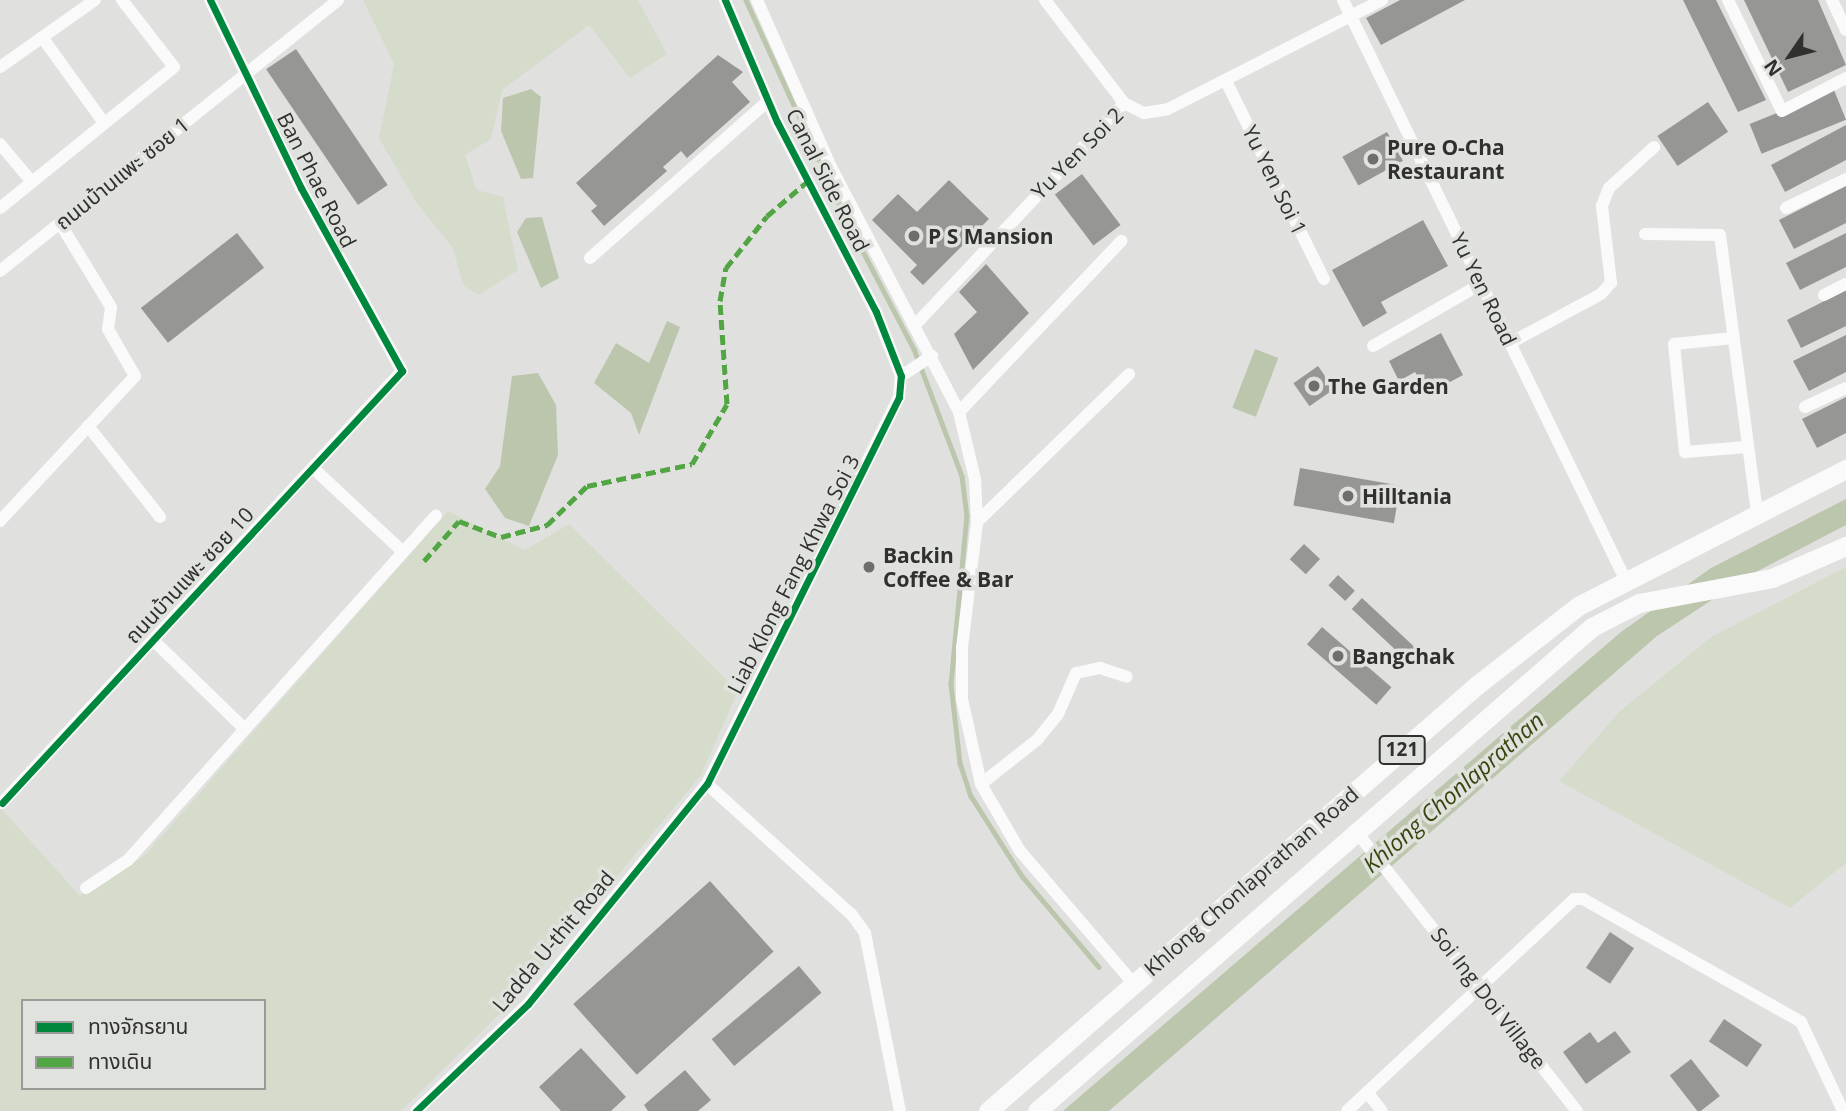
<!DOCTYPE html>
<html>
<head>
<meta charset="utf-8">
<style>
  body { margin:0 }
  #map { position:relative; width:1846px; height:1111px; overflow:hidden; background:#e0e1df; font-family:"Open Sans","Noto Sans Thai",sans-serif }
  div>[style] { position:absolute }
  .green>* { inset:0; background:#d5dccb }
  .water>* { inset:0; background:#bcc6ad; transform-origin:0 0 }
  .stream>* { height:4.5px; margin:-2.25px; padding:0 2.25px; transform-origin:2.25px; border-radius:2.25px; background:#bcc6ad }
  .building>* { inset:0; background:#969795; transform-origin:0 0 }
  .street>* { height:12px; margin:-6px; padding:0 6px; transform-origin:6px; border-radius:6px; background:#fafafa }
  .primary>* { height:19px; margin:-9.5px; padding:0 9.5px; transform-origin:9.5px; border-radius:9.5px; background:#fafafa }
  .quiet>* { height:5px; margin-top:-2.5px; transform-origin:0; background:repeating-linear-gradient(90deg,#52a543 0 10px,transparent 0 15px) }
  .cycleway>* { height:7px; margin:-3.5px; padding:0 3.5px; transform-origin:3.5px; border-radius:3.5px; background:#00873e }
  .dots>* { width:19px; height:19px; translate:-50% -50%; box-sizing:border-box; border:4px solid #e0e2de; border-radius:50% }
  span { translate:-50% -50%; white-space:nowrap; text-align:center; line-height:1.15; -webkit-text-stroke:7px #e0e2de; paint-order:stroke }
  .shield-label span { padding:2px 5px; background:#e0e2de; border:2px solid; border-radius:5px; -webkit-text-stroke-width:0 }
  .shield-label { font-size:19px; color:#30312f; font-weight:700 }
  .poi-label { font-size:21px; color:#30312f; font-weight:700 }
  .left { translate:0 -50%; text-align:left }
  .street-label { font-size:21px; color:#30312f }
  .water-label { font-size:23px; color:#36470e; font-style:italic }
  .legend { position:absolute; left:21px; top:999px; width:245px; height:91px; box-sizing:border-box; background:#e0e2de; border:2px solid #9a9b98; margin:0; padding:9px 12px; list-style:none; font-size:21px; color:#30312f }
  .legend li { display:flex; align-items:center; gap:14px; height:35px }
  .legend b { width:35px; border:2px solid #9a9b98 }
  .north { position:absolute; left:1755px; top:21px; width:70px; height:70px; -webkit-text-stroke:5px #e0e2de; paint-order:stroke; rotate:235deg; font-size:19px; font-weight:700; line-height:28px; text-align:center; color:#30312f }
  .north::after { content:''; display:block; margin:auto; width:24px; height:32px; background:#30312f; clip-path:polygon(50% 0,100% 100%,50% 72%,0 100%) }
</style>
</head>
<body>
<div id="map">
  <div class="green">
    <i style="clip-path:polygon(363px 0,638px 0,667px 54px,630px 78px,589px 25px,502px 90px,491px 139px,465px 155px,477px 190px,503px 197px,518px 270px,479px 295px,464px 286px,452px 247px,416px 202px,379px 138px,394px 64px)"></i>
    <i style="clip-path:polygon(evenodd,448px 511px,525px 550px,569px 524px,738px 691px,701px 775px,520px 994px,401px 1111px,0 1111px,0 807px,80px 896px,144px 856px,448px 511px,23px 1001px,264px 1001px,264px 1088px,23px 1088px,23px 1001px)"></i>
    <i style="clip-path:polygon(1846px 567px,1846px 863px,1790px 908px,1559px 781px,1619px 712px,1711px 637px)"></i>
  </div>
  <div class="water">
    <i style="clip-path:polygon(531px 89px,541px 97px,533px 178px,521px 179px,501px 131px,503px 98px)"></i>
    <i style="clip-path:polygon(542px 217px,559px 278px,541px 288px,517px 232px,526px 218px)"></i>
    <i style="clip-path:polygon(667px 321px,680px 327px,639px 435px,631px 413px,594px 383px,616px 343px,649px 363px)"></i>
    <i style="left:1255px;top:349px;width:25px;height:63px;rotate:21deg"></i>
    <i style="clip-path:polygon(538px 373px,556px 405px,558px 455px,529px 526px,505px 518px,485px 489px,500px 466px,512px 376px)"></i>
    <i style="clip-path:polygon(1846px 499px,1846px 525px,1750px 575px,1657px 636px,1109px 1111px,1063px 1111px,1621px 632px,1711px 568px)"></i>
  </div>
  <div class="stream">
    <i style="left:746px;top:0;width:239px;rotate:65.5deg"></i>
    <i style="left:845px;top:217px;width:149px;rotate:62.4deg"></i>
    <i style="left:914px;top:349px;width:136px;rotate:69.3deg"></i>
    <i style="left:962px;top:476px;width:39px;rotate:83deg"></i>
    <i style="left:967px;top:515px;width:170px;rotate:95.4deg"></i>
    <i style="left:951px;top:684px;width:80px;rotate:83.5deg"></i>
    <i style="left:960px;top:763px;width:35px;rotate:72deg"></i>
    <i style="left:971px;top:796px;width:95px;rotate:57.5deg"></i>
    <i style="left:1022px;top:876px;width:119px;rotate:49.8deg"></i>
  </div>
  <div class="building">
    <i style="clip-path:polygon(1400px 0,1465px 0,1381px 45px,1366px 18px)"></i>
    <i style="clip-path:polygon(1683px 0,1716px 0,1766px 100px,1738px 112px)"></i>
    <i style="clip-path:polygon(1744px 0,1818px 0,1846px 65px,1788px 92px)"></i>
    <i style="left:296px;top:49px;width:164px;height:36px;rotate:56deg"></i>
    <i style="clip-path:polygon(718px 55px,743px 72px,732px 82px,750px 102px,687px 158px,681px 151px,663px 167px,667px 171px,604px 226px,591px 211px,597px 206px,576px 183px)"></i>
    <i style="left:1834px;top:90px;width:32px;height:91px;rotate:68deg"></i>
    <i style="left:1708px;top:102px;width:36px;height:61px;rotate:56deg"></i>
    <i style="clip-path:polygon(1846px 125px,1846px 160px,1785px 192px,1771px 165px)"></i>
    <i style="left:1387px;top:132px;width:33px;height:51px;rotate:61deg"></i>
    <i style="left:1082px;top:174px;width:64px;height:34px;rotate:53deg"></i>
    <i style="clip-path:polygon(949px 180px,989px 219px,923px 285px,910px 272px,917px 265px,872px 220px,898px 194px,917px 212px)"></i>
    <i style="clip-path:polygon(1846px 186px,1846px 223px,1794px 249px,1779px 220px)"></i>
    <i style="clip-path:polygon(1423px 220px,1448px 266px,1381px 302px,1387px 313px,1363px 327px,1332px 270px)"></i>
    <i style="left:237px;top:233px;width:44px;height:122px;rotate:52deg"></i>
    <i style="clip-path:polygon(1846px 233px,1846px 267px,1800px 290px,1786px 263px)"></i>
    <i style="clip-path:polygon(986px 264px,1029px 313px,973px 370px,954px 334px,977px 312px,959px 292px)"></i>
    <i style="clip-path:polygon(1846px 290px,1846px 326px,1801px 348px,1787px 320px)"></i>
    <i style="clip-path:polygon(1441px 333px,1463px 375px,1428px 394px,1415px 372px,1399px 381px,1389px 361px)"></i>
    <i style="clip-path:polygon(1846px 335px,1846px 372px,1809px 391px,1793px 361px)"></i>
    <i style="left:1318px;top:366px;width:28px;height:30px;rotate:55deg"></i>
    <i style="clip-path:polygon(1846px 397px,1846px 433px,1817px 448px,1802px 419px)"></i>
    <i style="left:1300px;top:468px;width:102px;height:38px;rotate:10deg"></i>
    <i style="left:1304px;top:544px;width:22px;height:21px;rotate:43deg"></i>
    <i style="left:1338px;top:575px;width:23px;height:14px;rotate:43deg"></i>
    <i style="left:1362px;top:598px;width:74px;height:15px;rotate:43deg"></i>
    <i style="left:1322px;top:627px;width:92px;height:23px;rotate:41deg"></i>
    <i style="left:710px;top:881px;width:95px;height:184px;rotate:48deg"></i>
    <i style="left:1610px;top:932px;width:29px;height:43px;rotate:34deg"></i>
    <i style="left:799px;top:966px;width:35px;height:114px;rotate:50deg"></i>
    <i style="left:1724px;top:1019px;width:46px;height:27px;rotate:34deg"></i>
    <i style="clip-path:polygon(1615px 1031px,1631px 1052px,1586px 1084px,1563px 1052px,1590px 1032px,1598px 1043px)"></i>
    <i style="clip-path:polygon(581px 1048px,626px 1097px,611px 1111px,561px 1111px,539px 1087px)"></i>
    <i style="left:1691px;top:1059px;width:47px;height:27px;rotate:52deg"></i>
    <i style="clip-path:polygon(685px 1070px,711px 1100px,698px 1111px,648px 1111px,644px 1105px)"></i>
  </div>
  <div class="street">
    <i style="left:757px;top:0;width:183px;rotate:66.1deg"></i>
    <i style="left:831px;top:167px;width:276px;rotate:62.4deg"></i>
    <i style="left:959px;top:412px;width:69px;rotate:76.6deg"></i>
    <i style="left:975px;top:479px;width:43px;rotate:87.3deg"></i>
    <i style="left:977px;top:522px;width:126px;rotate:96.8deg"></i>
    <i style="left:962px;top:647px;width:52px;rotate:90deg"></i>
    <i style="left:962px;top:699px;width:87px;rotate:77.4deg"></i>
    <i style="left:981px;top:784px;width:78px;rotate:59.8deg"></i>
    <i style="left:1020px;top:851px;width:174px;rotate:49.4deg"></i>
    <i style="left:1045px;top:0;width:130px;rotate:52.5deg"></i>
    <i style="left:1124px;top:103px;width:22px;rotate:27deg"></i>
    <i style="left:1144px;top:113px;width:24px;rotate:-9deg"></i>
    <i style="left:1168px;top:109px;width:240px;rotate:-27deg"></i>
    <i style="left:1343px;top:0;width:644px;rotate:64.03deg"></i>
    <i style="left:1728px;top:0;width:123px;rotate:64.1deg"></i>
    <i style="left:1782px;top:111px;width:72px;rotate:-27.3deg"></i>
    <i style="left:1832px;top:0;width:33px;rotate:65deg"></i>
    <i style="left:42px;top:37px;width:106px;rotate:54.2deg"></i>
    <i style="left:0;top:67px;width:116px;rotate:-35.2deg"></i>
    <i style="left:1226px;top:81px;width:221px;rotate:63.7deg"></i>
    <i style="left:0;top:144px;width:50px;rotate:49.9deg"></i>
    <i style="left:0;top:208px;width:224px;rotate:-39deg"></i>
    <i style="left:174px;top:67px;width:85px;rotate:-127.8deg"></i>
    <i style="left:1786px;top:208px;width:67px;rotate:-25.8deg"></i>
    <i style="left:1645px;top:234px;width:75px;rotate:0.8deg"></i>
    <i style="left:1720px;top:235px;width:280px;rotate:82.4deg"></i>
    <i style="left:590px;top:258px;width:237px;rotate:-41.4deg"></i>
    <i style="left:0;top:271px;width:433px;rotate:-38.7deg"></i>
    <i style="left:1824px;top:295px;width:25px;rotate:-27deg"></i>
    <i style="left:916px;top:324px;width:303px;rotate:-46.7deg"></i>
    <i style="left:1733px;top:338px;width:59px;rotate:174.2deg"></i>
    <i style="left:1674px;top:344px;width:109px;rotate:84.2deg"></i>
    <i style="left:1685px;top:452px;width:62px;rotate:-4.6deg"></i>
    <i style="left:1510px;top:343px;width:103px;rotate:-28.3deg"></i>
    <i style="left:1601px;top:294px;width:15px;rotate:-48deg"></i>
    <i style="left:1611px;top:283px;width:78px;rotate:-96.7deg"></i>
    <i style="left:1602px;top:206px;width:19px;rotate:-69deg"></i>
    <i style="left:1609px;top:188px;width:61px;rotate:-42.3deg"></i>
    <i style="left:1373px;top:346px;width:125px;rotate:-29.9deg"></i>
    <i style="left:901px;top:376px;width:37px;rotate:-33deg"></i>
    <i style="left:1805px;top:407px;width:45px;rotate:-24.9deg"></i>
    <i style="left:959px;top:412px;width:236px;rotate:-46.5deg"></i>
    <i style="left:88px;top:426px;width:116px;rotate:51.6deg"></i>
    <i style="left:313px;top:468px;width:122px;rotate:43deg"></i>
    <i style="left:0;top:521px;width:198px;rotate:-47deg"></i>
    <i style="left:135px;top:376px;width:54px;rotate:-119.9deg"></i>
    <i style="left:108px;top:329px;width:22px;rotate:-82deg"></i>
    <i style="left:111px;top:307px;width:98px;rotate:-121.3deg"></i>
    <i style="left:977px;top:522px;width:212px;rotate:-44.2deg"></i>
    <i style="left:153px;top:640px;width:128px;rotate:44.1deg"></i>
    <i style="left:707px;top:784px;width:195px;rotate:42.1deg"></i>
    <i style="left:852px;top:915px;width:22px;rotate:54deg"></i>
    <i style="left:865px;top:933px;width:181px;rotate:78.9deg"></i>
    <i style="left:981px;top:784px;width:71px;rotate:-38.2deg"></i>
    <i style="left:1037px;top:740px;width:33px;rotate:-51deg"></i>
    <i style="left:1058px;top:714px;width:45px;rotate:-66.3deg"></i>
    <i style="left:1076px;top:673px;width:25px;rotate:-12deg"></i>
    <i style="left:1100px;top:668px;width:28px;rotate:18deg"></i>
    <i style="left:2px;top:803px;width:589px;rotate:-47.2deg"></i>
    <i style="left:402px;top:371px;width:209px;rotate:-118.9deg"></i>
    <i style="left:301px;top:188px;width:209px;rotate:-115.8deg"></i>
    <i style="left:1355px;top:830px;width:358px;rotate:51.7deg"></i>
    <i style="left:86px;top:888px;width:50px;rotate:-33.7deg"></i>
    <i style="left:128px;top:860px;width:462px;rotate:-48.2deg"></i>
    <i style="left:1367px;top:1092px;width:24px;rotate:52deg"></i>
    <i style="left:416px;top:1111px;width:155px;rotate:-43.7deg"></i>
    <i style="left:528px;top:1004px;width:284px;rotate:-50.9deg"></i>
    <i style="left:707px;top:784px;width:432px;rotate:-63.6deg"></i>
    <i style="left:899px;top:397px;width:21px;rotate:-85deg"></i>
    <i style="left:901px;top:376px;width:69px;rotate:-111.3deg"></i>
    <i style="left:876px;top:312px;width:214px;rotate:-117.5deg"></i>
    <i style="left:777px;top:122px;width:133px;rotate:-113.1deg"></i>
    <i style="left:1347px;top:1111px;width:311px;rotate:-43deg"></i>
    <i style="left:1574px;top:899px;width:9px"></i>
    <i style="left:1583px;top:899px;width:250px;rotate:29.4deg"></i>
    <i style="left:1801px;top:1022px;width:98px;rotate:64.7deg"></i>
  </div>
  <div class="primary">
    <i style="left:988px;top:1111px;width:649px;rotate:-41.06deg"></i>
    <i style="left:1477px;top:685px;width:128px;rotate:-38deg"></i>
    <i style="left:1578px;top:606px;width:301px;rotate:-27.1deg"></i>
    <i style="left:1037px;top:1111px;width:736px;rotate:-41.09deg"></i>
    <i style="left:1592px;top:627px;width:53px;rotate:-27.1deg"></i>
    <i style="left:1639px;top:603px;width:135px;rotate:-10.6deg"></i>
    <i style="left:1772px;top:578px;width:81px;rotate:-23.4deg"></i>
  </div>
  <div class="quiet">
    <i style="left:424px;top:561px;width:53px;rotate:-48.8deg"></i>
    <i style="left:459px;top:521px;width:45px;rotate:20.9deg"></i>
    <i style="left:501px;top:537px;width:48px;rotate:-14.6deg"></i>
    <i style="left:547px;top:525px;width:56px;rotate:-44.3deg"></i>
    <i style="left:587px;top:486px;width:107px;rotate:-11.8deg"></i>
    <i style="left:692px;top:464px;width:69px;rotate:-59.7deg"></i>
    <i style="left:727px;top:404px;width:103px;rotate:-93.9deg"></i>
    <i style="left:720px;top:301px;width:34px;rotate:-80deg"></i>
    <i style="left:726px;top:268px;width:66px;rotate:-51.7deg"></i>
    <i style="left:767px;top:216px;width:54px;rotate:-40.5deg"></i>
  </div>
  <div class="cycleway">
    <i style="left:2px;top:803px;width:589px;rotate:-47.2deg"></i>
    <i style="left:402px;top:371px;width:209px;rotate:-118.9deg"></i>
    <i style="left:301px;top:188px;width:209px;rotate:-115.8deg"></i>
    <i style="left:416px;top:1111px;width:155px;rotate:-43.7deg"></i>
    <i style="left:528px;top:1004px;width:284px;rotate:-50.9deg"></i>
    <i style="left:707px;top:784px;width:432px;rotate:-63.6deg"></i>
    <i style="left:899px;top:397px;width:21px;rotate:-85deg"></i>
    <i style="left:901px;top:376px;width:69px;rotate:-111.3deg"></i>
    <i style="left:876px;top:312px;width:214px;rotate:-117.5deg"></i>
    <i style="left:777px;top:122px;width:133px;rotate:-113.1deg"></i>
  </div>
  <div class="dots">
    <i style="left:1373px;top:159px;background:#6e6f6d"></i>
    <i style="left:914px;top:236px;background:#6e6f6d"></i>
    <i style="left:1314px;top:386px;background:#6e6f6d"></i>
    <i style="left:1348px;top:496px;background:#6e6f6d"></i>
    <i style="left:869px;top:567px;background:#6e6f6d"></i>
    <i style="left:1338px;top:656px;background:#6e6f6d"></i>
  </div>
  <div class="shield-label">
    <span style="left:1402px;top:750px">121</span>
  </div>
  <div class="poi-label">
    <span class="left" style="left:1387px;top:159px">Pure O-Cha<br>Restaurant</span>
    <span class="left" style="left:928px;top:236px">P S Mansion</span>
    <span class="left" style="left:1328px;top:386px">The Garden</span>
    <span class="left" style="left:1362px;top:496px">Hilltania</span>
    <span class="left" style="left:883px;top:567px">Backin<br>Coffee &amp; Bar</span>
    <span class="left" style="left:1352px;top:656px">Bangchak</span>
  </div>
  <div class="street-label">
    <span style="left:1077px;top:153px;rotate:-45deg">Yu Yen Soi 2</span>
    <span style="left:122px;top:173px;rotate:-39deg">ถนนบ้านแพะ ซอย 1</span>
    <span style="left:317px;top:180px;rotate:63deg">Ban Phae Road</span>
    <span style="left:828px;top:180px;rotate:63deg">Canal Side Road</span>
    <span style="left:1275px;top:180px;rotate:64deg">Yu Yen Soi 1</span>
    <span style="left:1484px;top:289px;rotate:64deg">Yu Yen Road</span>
    <span style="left:793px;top:574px;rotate:-63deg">Liab Klong Fang Khwa Soi 3</span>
    <span style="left:189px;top:575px;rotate:-47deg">ถนนบ้านแพะ ซอย 10</span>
    <span style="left:1251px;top:881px;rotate:-41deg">Khlong Chonlaprathan Road</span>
    <span style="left:553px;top:941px;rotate:-50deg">Ladda U-thit Road</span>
    <span style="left:1489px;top:998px;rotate:52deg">Soi Ing Doi Village</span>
  </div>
  <div class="water-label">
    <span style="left:1453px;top:792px;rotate:-41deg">Khlong Chonlaprathan</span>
  </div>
  <ul class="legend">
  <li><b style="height:9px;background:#00873e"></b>ทางจักรยาน</li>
  <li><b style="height:9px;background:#52a543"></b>ทางเดิน</li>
  </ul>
  <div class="north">N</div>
</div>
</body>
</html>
